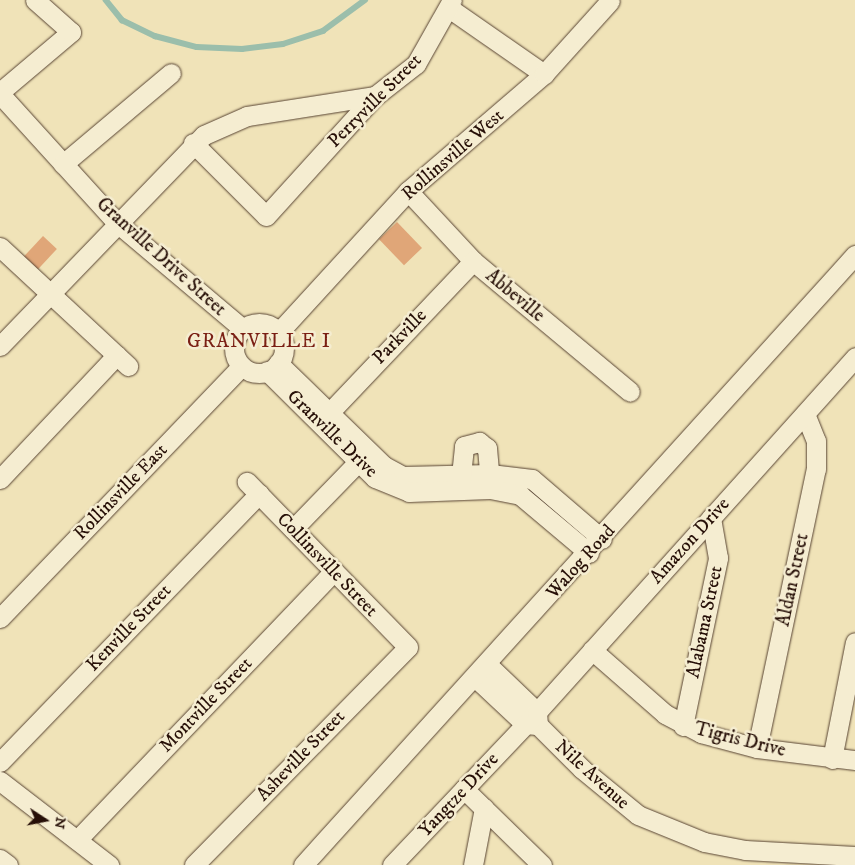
<!DOCTYPE html>
<html>
<head>
<meta charset="utf-8">
<style>
  body { margin:0 }
  #map { position:relative; width:855px; height:865px; overflow:hidden; background:#f0e3b8; font-family:"IM FELL DW Pica",serif }
  div>[style] { position:absolute }
  .stream>* { height:5.5px; margin:-2.75px; padding:0 2.75px; transform-origin:2.75px; border-radius:2.75px; background:#9bbeab }
  .building>* { inset:0; background:#e0a678; transform-origin:0 0 }
  .roads { filter:drop-shadow(0 0 1px #584433) drop-shadow(0 0 1px #584433) }
  .minor>* { height:19px; margin:-9.5px; padding:0 9.5px; transform-origin:9.5px; border-radius:9.5px; background:#f5edd1 }
  .minor>.ring { margin:-9.5px; padding:0; box-sizing:content-box; background:none; border:19px solid #f5edd1; border-radius:50% }
  span { translate:-50% -50%; white-space:nowrap; text-align:center; line-height:1.15; -webkit-text-stroke:5px #f5edd1; paint-order:stroke }
  .street-label { font-size:19px; color:#260f07 }
  .neighbourhood-label { font-size:20px; color:#7a1f14; letter-spacing:1px }
  .north { position:absolute; left:20px; top:795px; width:50px; height:50px; -webkit-text-stroke:4px #f5edd1; paint-order:stroke; rotate:101deg; font-size:14px; font-weight:700; line-height:20px; text-align:center; color:#260f07 }
  .north::after { content:''; display:block; margin:auto; width:18px; height:22px; background:#260f07; clip-path:polygon(50% 0,100% 100%,50% 72%,0 100%) }
</style>
</head>
<body>
<div id="map">
  <div class="stream">
    <i style="left:106px;top:0;width:26px;rotate:51deg"></i>
    <i style="left:122px;top:20px;width:37px;rotate:26deg"></i>
    <i style="left:155px;top:36px;width:43px;rotate:14.7deg"></i>
    <i style="left:197px;top:47px;width:45px;rotate:2.5deg"></i>
    <i style="left:242px;top:49px;width:41px;rotate:-7deg"></i>
    <i style="left:283px;top:44px;width:42px;rotate:-18deg"></i>
    <i style="left:323px;top:31px;width:52px;rotate:-36.4deg"></i>
  </div>
  <div class="building">
    <i style="left:397px;top:222px;width:36px;height:25px;rotate:46deg"></i>
    <i style="left:43px;top:236px;width:19px;height:28px;rotate:43deg"></i>
  </div>
  <div class="roads">
    <div class="minor">
      <i style="left:449px;top:8px;width:116px;rotate:34.8deg"></i>
      <i style="left:0;top:92px;width:93px;rotate:-40.2deg"></i>
      <i style="left:71px;top:32px;width:48px;rotate:-138.4deg"></i>
      <i style="left:0;top:94px;width:173px;rotate:47.8deg"></i>
      <i style="left:116px;top:222px;width:166px;rotate:40.1deg"></i>
      <i style="left:193px;top:143px;width:103px;rotate:45deg"></i>
      <i style="left:266px;top:216px;width:162px;rotate:-47.8deg"></i>
      <i style="left:375px;top:96px;width:52px;rotate:-38deg"></i>
      <i style="left:416px;top:64px;width:73px;rotate:-60.6deg"></i>
      <i style="left:63px;top:164px;width:141px;rotate:-40.1deg"></i>
      <i style="left:408px;top:191px;width:96px;rotate:47.1deg"></i>
      <i style="left:473px;top:261px;width:204px;rotate:39.8deg"></i>
      <i style="left:0;top:247px;width:175px;rotate:42.9deg"></i>
      <i class="ring" style="left:234px;top:323px;width:31px;height:31px"></i>
      <i style="left:278px;top:333px;width:193px;rotate:-47.5deg"></i>
      <i style="left:408px;top:191px;width:179px;rotate:-40.7deg"></i>
      <i style="left:544px;top:74px;width:98px;rotate:-47.9deg"></i>
      <i style="left:0;top:346px;width:293px;rotate:-46deg"></i>
      <i style="left:204px;top:135px;width:47px;rotate:-23.8deg"></i>
      <i style="left:247px;top:116px;width:130px;rotate:-8.9deg"></i>
      <i style="left:278px;top:363px;width:148px;rotate:44.2deg"></i>
      <i style="left:384px;top:466px;width:21px;rotate:28deg"></i>
      <i style="left:403px;top:476px;width:87px;rotate:-1.3deg"></i>
      <i style="left:490px;top:474px;width:42px;rotate:6.8deg"></i>
      <i style="left:532px;top:479px;width:92px;rotate:40.6deg"></i>
      <i style="left:267px;top:371px;width:152px;rotate:44.7deg"></i>
      <i style="left:375px;top:478px;width:37px;rotate:22deg"></i>
      <i style="left:409px;top:492px;width:81px;rotate:-2.1deg"></i>
      <i style="left:490px;top:489px;width:31px;rotate:11deg"></i>
      <i style="left:520px;top:495px;width:90px;rotate:40deg"></i>
      <i style="left:328px;top:414px;width:211px;rotate:-46.5deg"></i>
      <i style="left:0;top:479px;width:170px;rotate:-46.7deg"></i>
      <i style="left:460px;top:485px;width:39px;rotate:-84deg"></i>
      <i style="left:464px;top:446px;width:16px;rotate:-15deg"></i>
      <i style="left:479px;top:442px;width:10px;rotate:37deg"></i>
      <i style="left:487px;top:448px;width:38px;rotate:85deg"></i>
      <i style="left:293px;top:529px;width:105px;rotate:-45.8deg"></i>
      <i style="left:0;top:618px;width:349px;rotate:-46.2deg"></i>
      <i style="left:592px;top:650px;width:97px;rotate:41.2deg"></i>
      <i style="left:665px;top:714px;width:41px;rotate:27.8deg"></i>
      <i style="left:701px;top:733px;width:58px;rotate:15deg"></i>
      <i style="left:757px;top:748px;width:99px;rotate:7deg"></i>
      <i style="left:488px;top:665px;width:68px;rotate:43.8deg"></i>
      <i style="left:537px;top:712px;width:13px;rotate:86deg"></i>
      <i style="left:538px;top:725px;width:62px;rotate:45deg"></i>
      <i style="left:582px;top:769px;width:72px;rotate:39.4deg"></i>
      <i style="left:638px;top:815px;width:71px;rotate:22.2deg"></i>
      <i style="left:704px;top:842px;width:42px;rotate:11deg"></i>
      <i style="left:745px;top:850px;width:110px;rotate:3.1deg"></i>
      <i style="left:476px;top:678px;width:67px;rotate:43.2deg"></i>
      <i style="left:525px;top:724px;width:12px;rotate:5deg"></i>
      <i style="left:683px;top:726px;width:172px;rotate:-78.2deg"></i>
      <i style="left:718px;top:558px;width:41px;rotate:-99.9deg"></i>
      <i style="left:757px;top:748px;width:285px;rotate:-78.1deg"></i>
      <i style="left:816px;top:469px;width:28px;rotate:-90deg"></i>
      <i style="left:816px;top:441px;width:29px;rotate:-112deg"></i>
      <i style="left:832px;top:759px;width:119px;rotate:-78.9deg"></i>
      <i style="left:0;top:762px;width:373px;rotate:-46deg"></i>
      <i style="left:0;top:781px;width:138px;rotate:37.6deg"></i>
      <i style="left:464px;top:789px;width:109px;rotate:44.3deg"></i>
      <i style="left:77px;top:840px;width:372px;rotate:-46.3deg"></i>
      <i style="left:0;top:859px;width:10px;rotate:37deg"></i>
      <i style="left:194px;top:865px;width:305px;rotate:-45.5deg"></i>
      <i style="left:408px;top:647px;width:231px;rotate:-134.3deg"></i>
      <i style="left:303px;top:865px;width:823px;rotate:-47.86deg"></i>
      <i style="left:392px;top:865px;width:211px;rotate:-46.5deg"></i>
      <i style="left:537px;top:712px;width:477px;rotate:-48.1deg"></i>
      <i style="left:473px;top:865px;width:58px;rotate:-79.1deg"></i>
    </div>
  </div>
  <div class="street-label">
    <span style="left:375px;top:101px;rotate:-45deg">Perryville Street</span>
    <span style="left:453px;top:155px;rotate:-41deg">Rollinsville West</span>
    <span style="left:161px;top:257px;rotate:42deg">Granville Drive Street</span>
    <span style="left:515px;top:296px;rotate:40deg">Abbeville</span>
    <span style="left:400px;top:337px;rotate:-46deg">Parkville</span>
    <span style="left:332px;top:434px;rotate:44deg">Granville Drive</span>
    <span style="left:121px;top:492px;rotate:-46deg">Rollinsville East</span>
    <span style="left:690px;top:541px;rotate:-48deg">Amazon Drive</span>
    <span style="left:581px;top:562px;rotate:-48deg">Walog Road</span>
    <span style="left:327px;top:565px;rotate:46deg">Collinsville Street</span>
    <span style="left:793px;top:580px;rotate:-78deg">Aldan Street</span>
    <span style="left:705px;top:622px;rotate:-78deg">Alabama Street</span>
    <span style="left:129px;top:628px;rotate:-46deg">Kenville Street</span>
    <span style="left:206px;top:705px;rotate:-46deg">Montville Street</span>
    <span style="left:740px;top:740px;rotate:14deg">Tigris Drive</span>
    <span style="left:301px;top:756px;rotate:-46deg">Asheville Street</span>
    <span style="left:592px;top:775px;rotate:42deg">Nile Avenue</span>
    <span style="left:459px;top:795px;rotate:-47deg">Yangtze Drive</span>
  </div>
  <div class="neighbourhood-label">
    <span style="left:259px;top:341px">GRANVILLE I</span>
  </div>
  <div class="north">N</div>
</div>
</body>
</html>
